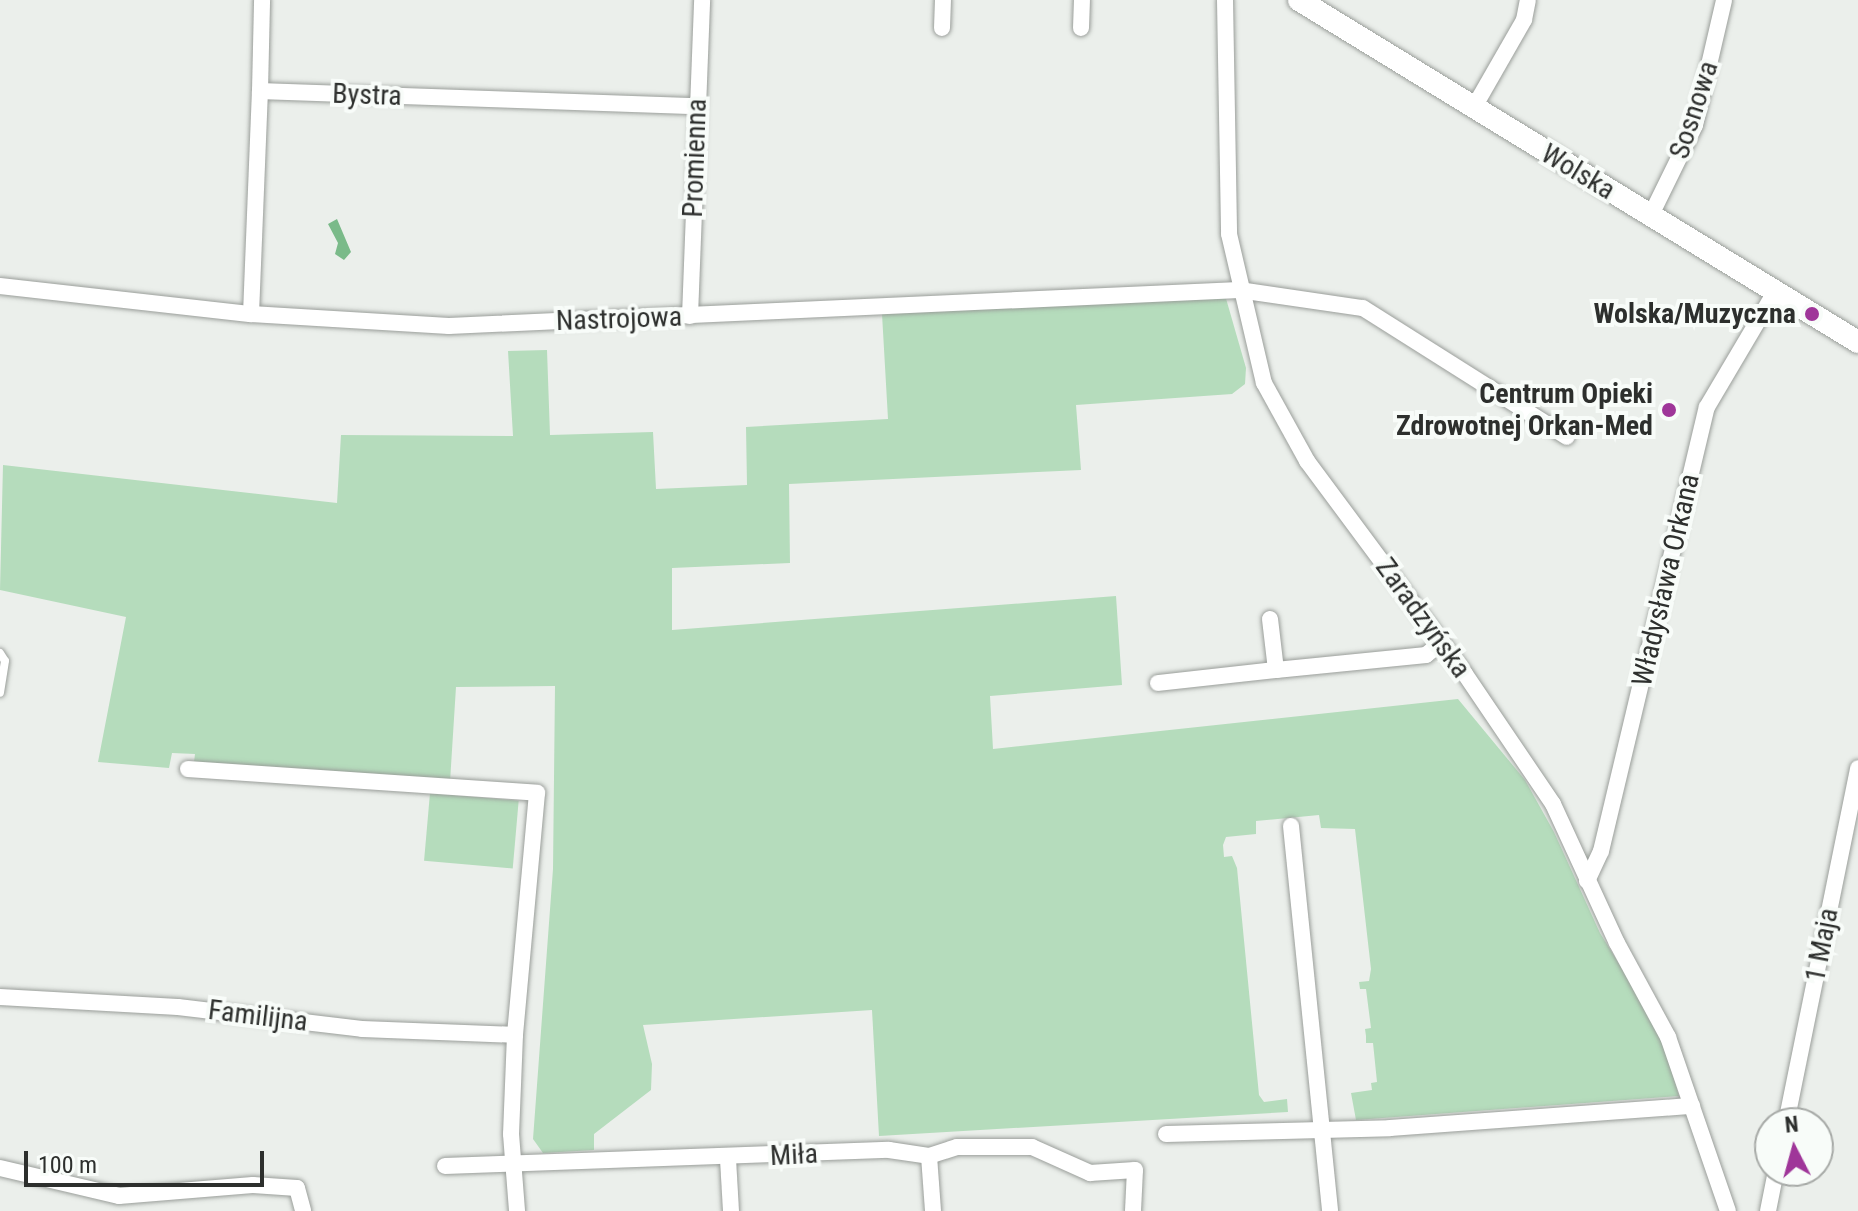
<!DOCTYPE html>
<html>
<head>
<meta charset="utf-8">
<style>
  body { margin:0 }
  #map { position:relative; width:1858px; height:1211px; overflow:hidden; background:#ebefeb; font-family:"Roboto Condensed",sans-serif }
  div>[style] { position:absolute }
  .green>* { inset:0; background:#b5dcbc; transform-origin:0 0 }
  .water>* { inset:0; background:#7aba89 }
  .roads { filter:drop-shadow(0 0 2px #9a9e9a) drop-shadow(0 0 2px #9a9e9a) }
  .lane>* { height:8px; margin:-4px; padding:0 4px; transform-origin:4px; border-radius:4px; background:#fff }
  .street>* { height:16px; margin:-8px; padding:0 8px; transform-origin:8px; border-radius:8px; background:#fff }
  .secondary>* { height:22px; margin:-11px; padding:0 11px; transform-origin:11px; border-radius:11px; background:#fff }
  .dots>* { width:22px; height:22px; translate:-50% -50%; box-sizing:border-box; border:4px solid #f8fcf9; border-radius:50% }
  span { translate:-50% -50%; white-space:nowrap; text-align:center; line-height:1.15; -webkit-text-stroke:8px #f8fcf9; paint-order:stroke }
  .street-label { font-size:28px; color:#2d2f2d }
  .poi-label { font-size:28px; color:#2d2f2d; font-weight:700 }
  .right { translate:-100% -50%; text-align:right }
  .north { position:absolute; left:1754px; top:1107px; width:80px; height:80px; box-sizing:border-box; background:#f8fcf9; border:2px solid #a7aaa7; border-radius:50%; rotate:354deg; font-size:22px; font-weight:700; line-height:32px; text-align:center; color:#2d2f2d }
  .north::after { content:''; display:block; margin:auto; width:28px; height:36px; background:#9f3699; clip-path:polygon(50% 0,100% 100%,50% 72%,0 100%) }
  .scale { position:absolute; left:24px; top:1151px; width:240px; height:36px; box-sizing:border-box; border:4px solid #2d2f2d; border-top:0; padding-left:10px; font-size:24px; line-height:28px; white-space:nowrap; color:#2d2f2d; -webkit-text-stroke:6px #f8fcf9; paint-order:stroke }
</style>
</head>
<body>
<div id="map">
  <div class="green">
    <i style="clip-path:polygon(1225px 295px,1246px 368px,1245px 384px,1232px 394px,1076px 405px,1081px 470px,789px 484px,790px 563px,672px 568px,672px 630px,1116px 596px,1122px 685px,990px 696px,993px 749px,1458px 699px,1525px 780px,1554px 832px,1600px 933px,1660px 1030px,1679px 1096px,1356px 1120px,1351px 1093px,1372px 1090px,1371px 1083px,1377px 1082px,1373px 1043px,1366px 1043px,1366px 1036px,1365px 1029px,1371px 1028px,1366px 989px,1360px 989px,1359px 982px,1369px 981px,1371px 969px,1355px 829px,1321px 828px,1319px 815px,1256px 821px,1256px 834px,1226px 837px,1223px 845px,1224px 857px,1232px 856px,1237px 868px,1259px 1095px,1264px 1102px,1287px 1099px,1288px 1112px,879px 1136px,872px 1010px,643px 1025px,652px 1064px,651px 1090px,594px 1134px,594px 1150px,543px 1153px,533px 1139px,553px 869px,555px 686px,456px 687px,450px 782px,194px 762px,195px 754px,172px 753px,169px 768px,98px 762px,126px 617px,0 590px,3px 465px,337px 503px,341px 435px,513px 436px,508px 351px,547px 350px,550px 435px,653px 432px,656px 489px,747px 485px,746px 427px,888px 419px,882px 314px)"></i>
    <i style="left:430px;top:793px;width:89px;height:68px;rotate:5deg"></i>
  </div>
  <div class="water">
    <i style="clip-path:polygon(337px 219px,351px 252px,344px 260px,335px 254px,338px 243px,328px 224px)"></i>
  </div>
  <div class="roads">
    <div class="lane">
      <i style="left:0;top:653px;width:9px;rotate:58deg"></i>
      <i style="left:5px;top:661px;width:32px;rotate:99deg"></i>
    </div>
    <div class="street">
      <i style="left:1225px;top:0;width:234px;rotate:89deg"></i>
      <i style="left:1229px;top:234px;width:153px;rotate:76.8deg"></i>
      <i style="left:1264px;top:383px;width:89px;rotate:61.1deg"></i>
      <i style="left:1307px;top:461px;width:265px;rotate:53.4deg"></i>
      <i style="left:1465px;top:674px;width:157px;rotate:55.9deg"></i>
      <i style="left:1553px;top:804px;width:153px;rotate:65.3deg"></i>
      <i style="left:1617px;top:943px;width:107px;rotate:61.5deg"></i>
      <i style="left:1668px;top:1037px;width:184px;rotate:71deg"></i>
      <i style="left:942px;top:28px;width:28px;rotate:-88deg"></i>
      <i style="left:1081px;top:28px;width:28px;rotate:-88deg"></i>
      <i style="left:260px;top:91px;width:91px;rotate:-88.7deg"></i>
      <i style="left:1473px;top:109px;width:103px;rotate:-60.2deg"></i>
      <i style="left:1524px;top:20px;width:20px;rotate:-79deg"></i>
      <i style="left:1651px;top:215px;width:100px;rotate:-63.9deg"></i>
      <i style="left:1695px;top:125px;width:128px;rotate:-76.9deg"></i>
      <i style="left:0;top:286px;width:253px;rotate:6.4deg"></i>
      <i style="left:251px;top:314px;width:198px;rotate:3.5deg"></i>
      <i style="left:449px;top:326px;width:791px;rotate:-2.61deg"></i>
      <i style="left:1239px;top:290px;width:125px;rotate:8.3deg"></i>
      <i style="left:1363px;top:308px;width:241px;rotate:32.3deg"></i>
      <i style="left:251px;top:314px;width:223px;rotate:-87.7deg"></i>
      <i style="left:260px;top:91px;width:436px;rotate:2deg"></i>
      <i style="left:690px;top:316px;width:316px;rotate:-87.8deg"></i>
      <i style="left:1270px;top:619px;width:51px;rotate:83.3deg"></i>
      <i style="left:1276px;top:670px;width:151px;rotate:-5.7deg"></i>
      <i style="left:1426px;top:655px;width:21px;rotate:-39deg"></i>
      <i style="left:1158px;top:683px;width:119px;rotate:-6.3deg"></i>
      <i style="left:188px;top:769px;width:350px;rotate:3.9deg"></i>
      <i style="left:537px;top:793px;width:243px;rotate:95.2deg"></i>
      <i style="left:515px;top:1035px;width:99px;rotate:92.3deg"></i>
      <i style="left:511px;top:1134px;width:77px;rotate:85.5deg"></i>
      <i style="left:1291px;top:826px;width:387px;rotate:84.2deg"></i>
      <i style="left:1587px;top:881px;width:33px;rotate:-65deg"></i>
      <i style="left:1601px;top:851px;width:456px;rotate:-76.6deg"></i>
      <i style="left:1707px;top:407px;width:134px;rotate:-59.4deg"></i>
      <i style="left:0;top:997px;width:178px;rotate:3.2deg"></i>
      <i style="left:178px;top:1007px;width:185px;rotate:6.8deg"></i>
      <i style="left:362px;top:1029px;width:153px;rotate:2.2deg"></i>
      <i style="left:1786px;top:1123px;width:362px;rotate:-78.5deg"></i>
      <i style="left:1166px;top:1134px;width:224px;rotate:-1.5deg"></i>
      <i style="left:1390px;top:1128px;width:303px;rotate:-4.2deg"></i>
      <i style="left:929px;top:1156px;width:55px;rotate:85.8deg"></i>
      <i style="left:728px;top:1159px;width:52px;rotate:86.7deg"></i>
      <i style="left:445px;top:1166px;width:444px;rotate:-2.1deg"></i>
      <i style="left:889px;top:1150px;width:40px;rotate:8.5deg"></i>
      <i style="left:929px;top:1156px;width:29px;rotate:-18deg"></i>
      <i style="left:957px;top:1147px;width:75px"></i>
      <i style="left:1032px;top:1147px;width:64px;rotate:24.1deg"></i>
      <i style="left:1090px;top:1173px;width:45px;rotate:-3.8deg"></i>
      <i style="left:1135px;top:1170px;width:41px;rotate:92.8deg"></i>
      <i style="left:0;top:1168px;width:122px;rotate:13.2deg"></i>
      <i style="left:119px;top:1196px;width:134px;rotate:-4.7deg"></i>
      <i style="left:253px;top:1185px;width:44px;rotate:3.9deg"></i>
      <i style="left:297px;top:1188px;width:24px;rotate:75deg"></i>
      <i style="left:1768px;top:1211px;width:41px;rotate:-78.7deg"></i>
    </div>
    <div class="secondary">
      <i style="left:1299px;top:0;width:655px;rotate:31.46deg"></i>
    </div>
  </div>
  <div class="dots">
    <i style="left:1812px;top:314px;background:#9f3699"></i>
    <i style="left:1669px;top:410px;background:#9f3699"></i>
  </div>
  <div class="street-label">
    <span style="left:367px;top:95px;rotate:2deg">Bystra</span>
    <span style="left:1694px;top:110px;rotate:-72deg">Sosnowa</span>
    <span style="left:695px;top:158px;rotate:-88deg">Promienna</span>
    <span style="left:1578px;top:172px;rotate:31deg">Wolska</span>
    <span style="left:619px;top:319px;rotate:-2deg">Nastrojowa</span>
    <span style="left:1666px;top:580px;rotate:-77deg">Władysława Orkana</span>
    <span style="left:1423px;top:618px;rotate:54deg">Zaradzyńska</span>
    <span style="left:1822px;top:945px;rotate:-79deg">1 Maja</span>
    <span style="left:258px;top:1016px;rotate:7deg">Familijna</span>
    <span style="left:794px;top:1155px;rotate:-3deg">Miła</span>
  </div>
  <div class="poi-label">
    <span class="right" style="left:1796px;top:314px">Wolska/Muzyczna</span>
    <span class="right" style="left:1653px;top:410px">Centrum Opieki<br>Zdrowotnej Orkan-Med</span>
  </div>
  <div class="north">N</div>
  <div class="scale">100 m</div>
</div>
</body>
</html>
